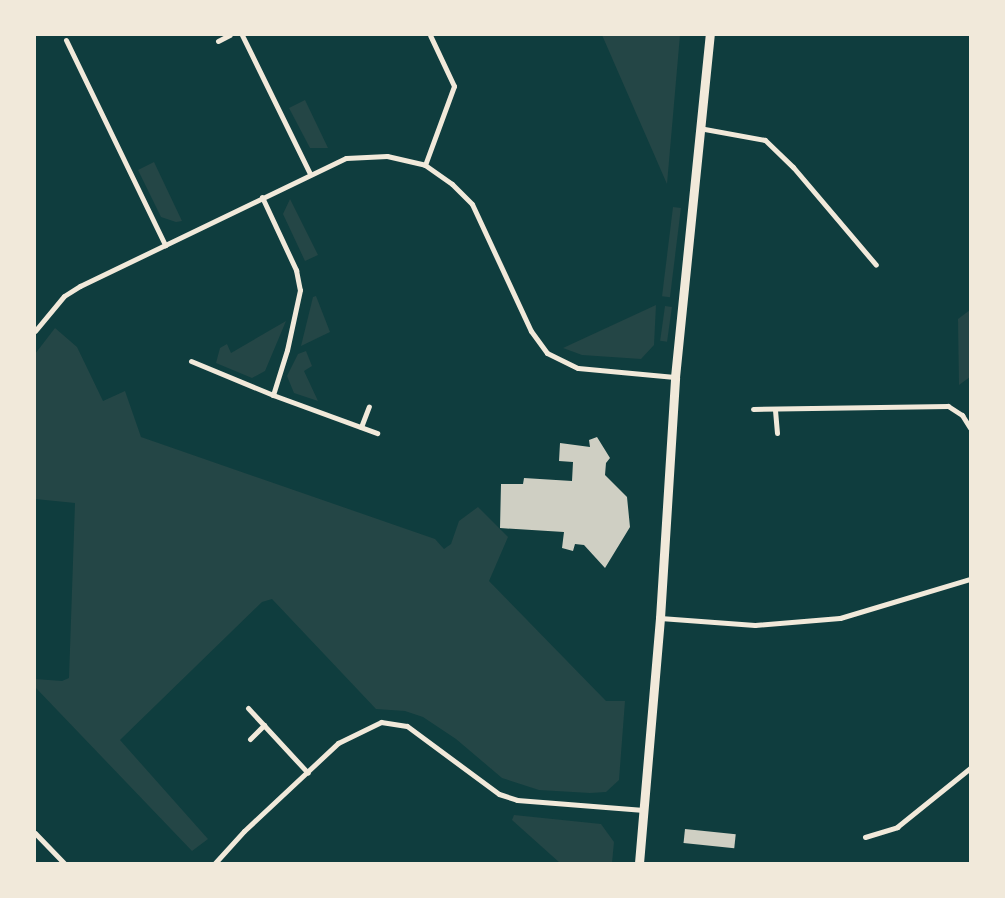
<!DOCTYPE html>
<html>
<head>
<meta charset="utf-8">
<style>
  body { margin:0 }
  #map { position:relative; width:1005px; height:898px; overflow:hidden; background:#0f3d3e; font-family:Barlow,sans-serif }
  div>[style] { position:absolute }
  .green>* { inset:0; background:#244646; transform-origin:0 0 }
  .building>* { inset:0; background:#cfcfc3; transform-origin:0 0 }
  .minor>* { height:5px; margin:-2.5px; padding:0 2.5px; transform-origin:2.5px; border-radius:2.5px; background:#f1e9da }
  .tertiary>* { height:9px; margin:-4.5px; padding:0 4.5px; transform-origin:4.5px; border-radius:4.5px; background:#f1e9da }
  span { translate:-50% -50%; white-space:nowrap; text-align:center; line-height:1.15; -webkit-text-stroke:5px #f1e9da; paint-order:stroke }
  .frame { position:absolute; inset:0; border:36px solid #f1e9da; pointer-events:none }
</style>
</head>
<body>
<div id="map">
  <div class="green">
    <i style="clip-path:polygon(602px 35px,680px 35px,667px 184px)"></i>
    <i style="clip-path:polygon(305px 100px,328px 148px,310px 148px,289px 108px)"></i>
    <i style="clip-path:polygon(154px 162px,182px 221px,176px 222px,161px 217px,138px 170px)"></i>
    <i style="clip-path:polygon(290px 199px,318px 255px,305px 261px,283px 214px)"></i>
    <i style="left:673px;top:207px;width:8px;height:90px;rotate:7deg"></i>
    <i style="clip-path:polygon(316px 296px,330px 332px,301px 346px,313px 297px)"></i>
    <i style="clip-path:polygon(656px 305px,654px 345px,641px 359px,582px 355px,563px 348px)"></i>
    <i style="left:665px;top:306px;width:7px;height:35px;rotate:8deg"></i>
    <i style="clip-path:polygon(970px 310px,970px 377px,959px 385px,958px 319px)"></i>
    <i style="clip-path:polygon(286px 321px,265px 371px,252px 378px,216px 363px,220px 348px,227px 344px,231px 353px)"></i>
    <i style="clip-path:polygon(55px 328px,77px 347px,103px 401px,125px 391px,141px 437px,435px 539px,444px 549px,451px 544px,459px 521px,478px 507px,508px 537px,489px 581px,606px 701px,625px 701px,619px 780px,606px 792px,590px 793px,539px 790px,502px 778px,456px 739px,423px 717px,405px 711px,376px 709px,272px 599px,262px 602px,120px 740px,208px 839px,192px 851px,35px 687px,35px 679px,62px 681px,69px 678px,75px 503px,35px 499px,35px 354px)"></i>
    <i style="clip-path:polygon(306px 351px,312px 366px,304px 371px,318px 401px,294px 393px,287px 376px,298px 354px)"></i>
    <i style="clip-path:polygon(514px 815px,601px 824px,614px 842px,612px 863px,560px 863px,512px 820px)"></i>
  </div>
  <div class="building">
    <i style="clip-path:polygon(597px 437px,610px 458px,606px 463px,605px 475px,627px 497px,630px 527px,605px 568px,584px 545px,575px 544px,573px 551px,562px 548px,564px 532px,500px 528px,501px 484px,523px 484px,524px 478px,572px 481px,573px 462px,559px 461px,560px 443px,590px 447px,589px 440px)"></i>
    <i style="left:685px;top:829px;width:51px;height:14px;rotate:6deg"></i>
  </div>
  <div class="minor">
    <i style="left:242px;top:35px;width:155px;rotate:63.9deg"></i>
    <i style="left:66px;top:40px;width:228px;rotate:64.2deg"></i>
    <i style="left:218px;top:41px;width:13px;rotate:-27deg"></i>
    <i style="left:699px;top:128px;width:67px;rotate:10.3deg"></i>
    <i style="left:765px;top:140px;width:39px;rotate:44deg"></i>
    <i style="left:793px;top:167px;width:128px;rotate:49.7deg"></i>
    <i style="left:425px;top:165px;width:84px;rotate:-69.8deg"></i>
    <i style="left:454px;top:86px;width:56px;rotate:-115.2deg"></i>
    <i style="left:262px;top:197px;width:81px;rotate:65deg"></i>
    <i style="left:296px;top:270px;width:20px;rotate:79deg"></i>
    <i style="left:300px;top:290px;width:61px;rotate:102.2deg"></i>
    <i style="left:287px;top:350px;width:47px;rotate:107.3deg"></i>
    <i style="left:273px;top:395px;width:111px;rotate:20.1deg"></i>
    <i style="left:35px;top:331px;width:45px;rotate:-50.4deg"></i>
    <i style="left:64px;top:296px;width:19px;rotate:-32deg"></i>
    <i style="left:80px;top:286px;width:295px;rotate:-25.7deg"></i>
    <i style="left:346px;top:158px;width:41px;rotate:-2.8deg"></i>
    <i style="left:387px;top:156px;width:39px;rotate:13deg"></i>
    <i style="left:425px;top:165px;width:33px;rotate:35deg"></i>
    <i style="left:452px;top:184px;width:28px;rotate:45deg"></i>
    <i style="left:472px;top:204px;width:140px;rotate:65.1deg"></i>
    <i style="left:531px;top:331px;width:27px;rotate:54deg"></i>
    <i style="left:547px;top:353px;width:34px;rotate:26deg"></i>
    <i style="left:578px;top:368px;width:97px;rotate:5.3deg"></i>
    <i style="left:191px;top:361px;width:89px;rotate:22.5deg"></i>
    <i style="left:753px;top:409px;width:195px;rotate:-0.9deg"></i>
    <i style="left:948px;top:406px;width:17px;rotate:33deg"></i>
    <i style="left:962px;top:415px;width:15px;rotate:58deg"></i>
    <i style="left:775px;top:410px;width:23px;rotate:85deg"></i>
    <i style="left:361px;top:427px;width:22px;rotate:-69deg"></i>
    <i style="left:660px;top:618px;width:95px;rotate:4.2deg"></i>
    <i style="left:755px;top:625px;width:85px;rotate:-4.7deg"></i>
    <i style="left:840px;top:618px;width:136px;rotate:-16.7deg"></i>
    <i style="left:248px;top:708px;width:88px;rotate:47.3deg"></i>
    <i style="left:250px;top:739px;width:20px;rotate:-45deg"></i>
    <i style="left:35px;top:833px;width:42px;rotate:46deg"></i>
    <i style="left:865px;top:837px;width:34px;rotate:-17deg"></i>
    <i style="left:897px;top:827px;width:94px;rotate:-38.9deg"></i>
    <i style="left:215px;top:863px;width:43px;rotate:-47.8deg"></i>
    <i style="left:244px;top:831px;width:129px;rotate:-43.1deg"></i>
    <i style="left:338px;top:743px;width:48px;rotate:-26deg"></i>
    <i style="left:381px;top:722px;width:26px;rotate:9deg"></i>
    <i style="left:407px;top:726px;width:114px;rotate:36.5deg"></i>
    <i style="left:499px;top:794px;width:19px;rotate:18deg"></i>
    <i style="left:517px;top:800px;width:127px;rotate:4.5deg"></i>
  </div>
  <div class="tertiary">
    <i style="left:639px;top:863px;width:246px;rotate:-85.1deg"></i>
    <i style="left:660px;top:618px;width:241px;rotate:-86.4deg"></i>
    <i style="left:675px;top:377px;width:344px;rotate:-84.2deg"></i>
  </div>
  <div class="frame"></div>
</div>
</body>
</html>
